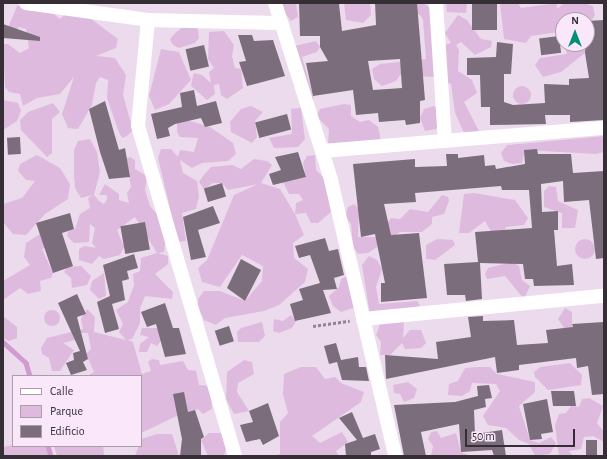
<!DOCTYPE html>
<html>
<head>
<meta charset="utf-8">
<style>
  body { margin:0 }
  #map { position:relative; width:607px; height:459px; overflow:hidden; background:#ecdbec; font-family:"Alegreya Sans",sans-serif }
  div>[style] { position:absolute }
  .green>* { inset:0; background:#debbde }
  .round { border-radius:50% }
  .stream>* { height:4.5px; margin:-2.25px; padding:0 2.25px; transform-origin:2.25px; border-radius:2.25px; background:#d19bd1 }
  .building>* { inset:0; background:#7c6d7c; transform-origin:0 0 }
  .path>* { height:2.5px; margin-top:-1.25px; transform-origin:0; background:repeating-linear-gradient(90deg,#908490 0 3px,transparent 0 5px) }
  .street>* { height:14px; margin:-7px; padding:0 7px; transform-origin:7px; border-radius:7px; background:#fff }
  span { translate:-50% -50%; white-space:nowrap; text-align:center; line-height:1.15; -webkit-text-stroke:4px #fae8fa; paint-order:stroke }
  .frame { position:absolute; inset:0; border:4px solid #352e35; pointer-events:none }
  .legend { position:absolute; left:12px; top:375px; width:130px; height:72px; box-sizing:border-box; background:#fae8fa; border:1px solid #ab9eab; margin:0; padding:5px 7px; list-style:none; font-size:12px; color:#352e35 }
  .legend li { display:flex; align-items:center; gap:8px; height:20px }
  .legend b { width:20px; border:1px solid #ab9eab }
  .north { position:absolute; left:555px; top:12px; width:40px; height:40px; box-sizing:border-box; background:#fae8fa; border:1px solid #ab9eab; border-radius:50%; rotate:0deg; font-size:11px; font-weight:700; line-height:16px; text-align:center; color:#352e35 }
  .north::after { content:''; display:block; margin:auto; width:14px; height:18px; background:#028f78; clip-path:polygon(50% 0,100% 100%,50% 72%,0 100%) }
  .scale { position:absolute; left:465px; top:429px; width:110px; height:18px; box-sizing:border-box; border:2px solid #352e35; border-top:0; padding-left:5px; font-size:12px; line-height:14px; white-space:nowrap; color:#352e35; -webkit-text-stroke:3px #fae8fa; paint-order:stroke }
</style>
</head>
<body>
<div id="map">
  <div class="green">
    <i style="clip-path:polygon(277px 3px,296px 3px,298px 17px,291px 21px)"></i>
    <i style="clip-path:polygon(344px 3px,370px 3px,371px 15px,363px 23px,346px 20px)"></i>
    <i style="clip-path:polygon(412px 3px,423px 3px,433px 10px,437px 72px,434px 77px,400px 75px,396px 81px,382px 86px,374px 79px,372px 69px,380px 64px,426px 59px,423px 20px,420px 15px,407px 14px)"></i>
    <i style="clip-path:polygon(446px 3px,467px 3px,466px 13px,447px 12px)"></i>
    <i style="clip-path:polygon(500px 3px,518px 3px,521px 8px,557px 3px,557px 9px,563px 4px,584px 3px,593px 6px,595px 15px,591px 21px,563px 20px,563px 41px,558px 32px,531px 36px,526px 43px,504px 39px)"></i>
    <i style="clip-path:polygon(27px 5px,51px 12px,60px 19px,69px 11px,90px 18px,118px 39px,116px 48px,96px 56px,115px 58px,126px 75px,123px 95px,133px 130px,127px 136px,122px 138px,118px 130px,107px 98px,108px 80px,100px 77px,96px 83px,92px 105px,78px 129px,68px 128px,62px 114px,74px 77px,60px 94px,37px 98px,23px 106px,20px 94px,9px 92px,5px 87px,3px 44px,8px 44px,20px 53px,29px 48px,26px 29px,19px 27px,12px 34px,7px 30px,17px 6px)"></i>
    <i style="clip-path:polygon(458px 15px,467px 20px,481px 39px,492px 41px,491px 47px,475px 55px,461px 42px,456px 45px,459px 50px,458px 71px,472px 80px,477px 93px,464px 102px,480px 133px,466px 137px,455px 113px,451px 84px,445px 82px,445px 45px,451px 43px,445px 33px)"></i>
    <i style="clip-path:polygon(193px 26px,198px 29px,199px 38px,195px 43px,179px 48px,173px 45px,170px 39px,175px 33px,183px 27px)"></i>
    <i style="clip-path:polygon(224px 31px,234px 45px,232px 56px,235px 68px,241px 69px,243px 88px,227px 99px,221px 95px,219px 84px,214px 85px,215px 94px,207px 100px,191px 86px,193px 76px,194px 73px,202px 75px,211px 83px,209px 72px,214px 68px,208px 59px,209px 32px)"></i>
    <i style="clip-path:polygon(316px 41px,320px 47px,317px 52px,302px 57px,314px 99px,310px 102px,293px 85px,294px 46px)"></i>
    <i style="clip-path:polygon(564px 44px,586px 44px,585px 53px,561px 72px,543px 77px,535px 65px,540px 58px,567px 54px)"></i>
    <i style="clip-path:polygon(161px 49px,179px 52px,191px 80px,169px 104px,155px 110px,149px 96px)"></i>
    <i class="round" style="left:513px;top:86px;width:18px;height:18px"></i>
    <i style="clip-path:polygon(3px 100px,18px 103px,21px 111px,17px 121px,3px 130px)"></i>
    <i style="clip-path:polygon(53px 103px,60px 112px,52px 119px,52px 153px,47px 157px,21px 130px,20px 120px,28px 112px)"></i>
    <i style="clip-path:polygon(344px 104px,351px 105px,351px 116px,360px 122px,369px 120px,378px 127px,381px 141px,328px 144px,329px 129px,316px 116px,320px 109px)"></i>
    <i style="clip-path:polygon(251px 106px,263px 112px,255px 121px,257px 137px,252px 143px,231px 132px,230px 122px,241px 109px)"></i>
    <i style="clip-path:polygon(434px 106px,438px 108px,440px 122px,436px 129px,425px 131px,420px 118px,424px 109px)"></i>
    <i style="clip-path:polygon(301px 108px,305px 139px,298px 147px,274px 148px,269px 138px,292px 134px,291px 109px)"></i>
    <i style="clip-path:polygon(177px 117px,210px 127px,233px 143px,236px 154px,228px 161px,202px 163px,192px 168px,180px 160px,183px 173px,197px 181px,199px 196px,196px 209px,182px 213px,186px 241px,178px 242px,158px 158px,161px 149px,171px 149px,178px 157px,180px 150px,194px 152px,198px 138px,180px 137px,177px 132px)"></i>
    <i style="clip-path:polygon(604px 136px,604px 152px,596px 154px,525px 150px,522px 163px,512px 164px,504px 161px,501px 153px,507px 145px)"></i>
    <i style="clip-path:polygon(90px 139px,97px 152px,100px 172px,94px 195px,99px 201px,104px 204px,107px 199px,107px 195px,99px 195px,105px 184px,119px 194px,119px 200px,129px 203px,127px 193px,131px 187px,126px 159px,130px 157px,135px 160px,135px 169px,147px 176px,145px 190px,150px 206px,165px 223px,165px 245px,164px 252px,158px 253px,168px 256px,168px 264px,155px 274px,173px 292px,172px 299px,145px 296px,140px 309px,140px 323px,132px 339px,127px 340px,133px 342px,142px 374px,151px 371px,148px 362px,152px 359px,159px 360px,160px 365px,183px 361px,188px 370px,196px 371px,199px 385px,210px 386px,212px 409px,203px 414px,198px 409px,179px 415px,141px 433px,141px 376px,87px 376px,94px 372px,86px 354px,91px 349px,88px 333px,75px 333px,75px 340px,63px 343px,74px 350px,60px 371px,52px 371px,49px 358px,42px 354px,41px 348px,47px 338px,83px 329px,81px 319px,87px 309px,95px 317px,94px 332px,126px 340px,119px 332px,123px 324px,116px 310px,128px 302px,134px 285px,133px 274px,140px 271px,141px 258px,157px 253px,135px 217px,117px 230px,124px 247px,120px 255px,104px 259px,99px 256px,92px 264px,79px 260px,79px 249px,84px 246px,96px 248px,92px 243px,95px 228px,90px 224px,89px 242px,74px 243px,67px 236px,69px 230px,75px 229px,80px 214px,90px 208px,88px 198px,92px 195px,81px 198px,75px 188px,74px 175px,74px 150px,78px 141px)"></i>
    <i style="clip-path:polygon(37px 155px,60px 168px,70px 184px,68px 199px,45px 214px,26px 235px,13px 234px,3px 222px,3px 204px,22px 198px,35px 181px,26px 180px,18px 171px,20px 164px)"></i>
    <i style="clip-path:polygon(315px 155px,316px 170px,325px 179px,331px 212px,318px 223px,311px 223px,306px 213px,295px 214px,304px 235px,293px 243px,294px 258px,308px 269px,305px 282px,279px 305px,264px 311px,225px 318px,216px 325px,204px 320px,198px 307px,198px 299px,204px 291px,220px 291px,245px 301px,262px 281px,263px 266px,242px 255px,220px 287px,202px 282px,198px 268px,207px 260px,234px 195px,258px 184px,228px 190px,222px 183px,213px 183px,204px 189px,199px 182px,203px 176px,211px 167px,232px 165px,241px 169px,254px 159px,267px 161px,272px 165px,261px 183px,280px 189px,295px 214px,296px 203px,303px 200px,299px 194px,289px 194px,283px 182px,306px 177px,303px 163px,307px 156px)"></i>
    <i style="clip-path:polygon(549px 186px,556px 187px,558px 201px,578px 210px,575px 228px,562px 228px,562px 213px,544px 207px,544px 191px)"></i>
    <i style="clip-path:polygon(474px 193px,515px 200px,528px 218px,524px 225px,506px 227px,502px 235px,493px 235px,485px 221px,469px 233px,459px 233px,464px 194px)"></i>
    <i style="clip-path:polygon(442px 195px,448px 197px,449px 201px,444px 214px,432px 217px,432px 224px,422px 232px,400px 232px,368px 253px,358px 254px,353px 247px,351px 224px,345px 216px,348px 207px,354px 204px,359px 209px,358px 237px,376px 237px,391px 218px,400px 219px,410px 209px,428px 212px)"></i>
    <i style="clip-path:polygon(40px 234px,48px 247px,42px 249px,53px 273px,51px 278px,40px 281px,41px 291px,28px 294px,20px 288px,3px 300px,3px 281px,30px 265px,24px 257px,26px 243px)"></i>
    <i style="clip-path:polygon(437px 239px,453px 240px,455px 245px,435px 260px,426px 259px,426px 245px)"></i>
    <i class="round" style="left:575px;top:239px;width:20px;height:20px"></i>
    <i style="clip-path:polygon(369px 256px,377px 260px,382px 269px,376px 287px,379px 304px,417px 301px,420px 305px,411px 312px,370px 315px,362px 265px)"></i>
    <i style="clip-path:polygon(512px 262px,519px 266px,522px 280px,530px 286px,524px 299px,505px 276px,487px 279px,485px 274px,488px 268px)"></i>
    <i style="clip-path:polygon(81px 266px,91px 276px,87px 285px,72px 288px,71px 278px,64px 272px,67px 267px)"></i>
    <i style="clip-path:polygon(104px 273px,106px 296px,99px 299px,90px 290px,92px 281px)"></i>
    <i style="clip-path:polygon(350px 275px,356px 307px,341px 312px,333px 306px,329px 296px,339px 287px,341px 279px)"></i>
    <i style="clip-path:polygon(565px 308px,572px 312px,572px 332px,566px 331px,558px 319px)"></i>
    <i class="round" style="left:44px;top:310px;width:16px;height:16px"></i>
    <i style="clip-path:polygon(291px 315px,296px 321px,292px 328px,279px 333px,273px 331px,274px 319px,283px 321px)"></i>
    <i style="clip-path:polygon(3px 316px,17px 327px,17px 338px,9px 341px,3px 338px)"></i>
    <i style="clip-path:polygon(404px 320px,403px 338px,410px 330px,421px 330px,426px 343px,421px 348px,405px 349px,402px 343px,390px 355px,380px 355px,381px 342px,376px 335px,380px 324px)"></i>
    <i style="clip-path:polygon(262px 322px,265px 336px,259px 342px,238px 342px,237px 332px,241px 328px)"></i>
    <i style="clip-path:polygon(142px 328px,158px 328px,164px 337px,157px 346px,151px 343px,147px 352px,139px 352px,140px 344px,149px 337px,140px 335px)"></i>
    <i style="clip-path:polygon(244px 360px,252px 362px,254px 374px,238px 383px,237px 392px,249px 411px,234px 414px,226px 399px,227px 372px)"></i>
    <i style="clip-path:polygon(570px 363px,582px 375px,581px 385px,548px 390px,535px 377px,534px 372px,540px 367px)"></i>
    <i style="clip-path:polygon(301px 367px,316px 367px,325px 379px,335px 377px,341px 383px,364px 392px,361px 402px,312px 436px,320px 443px,342px 432px,348px 442px,336px 451px,339px 456px,272px 456px,280px 454px,280px 422px,288px 413px,283px 394px,284px 374px)"></i>
    <i style="clip-path:polygon(477px 367px,490px 367px,497px 374px,535px 382px,535px 392px,519px 406px,530px 440px,539px 443px,551px 437px,556px 443px,550px 454px,535px 456px,529px 444px,519px 440px,506px 428px,488px 425px,483px 416px,500px 391px,496px 384px,472px 383px,470px 391px,462px 396px,448px 395px,449px 384px,458px 381px,465px 368px)"></i>
    <i style="clip-path:polygon(408px 382px,417px 389px,414px 398px,404px 402px,400px 394px,394px 393px,393px 385px)"></i>
    <i style="clip-path:polygon(589px 398px,603px 406px,597px 423px,604px 432px,604px 442px,593px 436px,584px 437px,581px 449px,569px 451px,573px 456px,559px 456px,555px 425px,559px 414px,566px 413px,571px 406px,579px 407px,582px 399px)"></i>
    <i style="clip-path:polygon(437px 431px,441px 438px,456px 433px,461px 452px,470px 456px,431px 456px,433px 446px,428px 439px,431px 432px)"></i>
    <i style="clip-path:polygon(209px 433px,221px 433px,227px 445px,224px 456px,208px 456px,201px 440px)"></i>
    <i style="clip-path:polygon(157px 434px,172px 434px,179px 456px,135px 456px,141px 439px)"></i>
    <i style="clip-path:polygon(13px 445px,46px 446px,50px 456px,3px 456px,3px 447px)"></i>
    <i style="clip-path:polygon(54px 446px,103px 446px,104px 455px,57px 456px)"></i>
  </div>
  <div class="stream">
    <i style="left:3px;top:342px;width:31px;rotate:42deg"></i>
    <i style="left:26px;top:363px;width:14px;rotate:73deg"></i>
    <i style="left:48px;top:446px;width:10px;rotate:73deg"></i>
  </div>
  <div class="building">
    <i style="clip-path:polygon(evenodd,299px 3px,339px 4px,342px 31px,376px 25px,375px 3px,417px 3px,425px 100px,420px 101px,420px 123px,406px 125px,405px 120px,379px 122px,378px 113px,356px 115px,353px 90px,313px 96px,306px 63px,328px 61px,320px 47px,320px 36px,300px 36px,299px 3px,400px 59px,402px 88px,373px 90px,368px 61px,400px 59px)"></i>
    <i style="left:472px;top:3px;width:25px;height:27px"></i>
    <i style="clip-path:polygon(604px 20px,604px 120px,570px 122px,570px 115px,545px 115px,546px 124px,490px 125px,490px 107px,481px 107px,480px 75px,467px 75px,467px 58px,496px 57px,497px 42px,513px 44px,511px 74px,504px 74px,504px 102px,513px 105px,545px 103px,544px 84px,569px 85px,569px 79px,589px 78px,585px 53px,587px 21px)"></i>
    <i style="clip-path:polygon(3px 24px,40px 37px,40px 41px,3px 38px)"></i>
    <i style="clip-path:polygon(238px 35px,252px 35px,254px 41px,273px 40px,285px 76px,247px 86px,239px 62px,246px 61px)"></i>
    <i style="left:559px;top:36px;width:17px;height:20px;rotate:83deg"></i>
    <i style="left:204px;top:45px;width:22px;height:19px;rotate:77deg"></i>
    <i style="clip-path:polygon(194px 90px,197px 106px,216px 101px,222px 123px,205px 127px,201px 118px,175px 124px,168px 128px,170px 136px,157px 139px,151px 114px,182px 107px,180px 93px)"></i>
    <i style="clip-path:polygon(105px 101px,119px 150px,125px 148px,130px 177px,109px 179px,100px 152px,89px 109px)"></i>
    <i style="left:287px;top:114px;width:16px;height:33px;rotate:75deg"></i>
    <i style="left:20px;top:137px;width:17px;height:13px;rotate:87deg"></i>
    <i style="clip-path:polygon(537px 149px,538px 154px,571px 154px,573px 173px,604px 171px,604px 258px,596px 259px,589px 200px,564px 202px,563px 181px,541px 184px,542px 212px,558px 211px,558px 230px,554px 230px,557px 266px,572px 264px,574px 285px,534px 286px,533px 279px,525px 279px,523px 264px,480px 263px,482px 299px,466px 301px,465px 295px,447px 295px,444px 264px,478px 262px,475px 232px,532px 228px,529px 190px,502px 190px,501px 186px,415px 193px,416px 202px,384px 204px,391px 235px,419px 233px,427px 298px,381px 302px,381px 283px,385px 283px,375px 234px,361px 237px,353px 164px,415px 159px,415px 167px,447px 166px,446px 154px,458px 154px,458px 158px,484px 155px,485px 166px,495px 165px,496px 169px,525px 164px,524px 150px)"></i>
    <i style="clip-path:polygon(298px 152px,306px 177px,273px 185px,269px 174px,281px 170px,275px 157px)"></i>
    <i style="left:222px;top:183px;width:14px;height:19px;rotate:73deg"></i>
    <i style="clip-path:polygon(213px 206px,220px 223px,198px 230px,206px 257px,191px 260px,183px 217px)"></i>
    <i style="clip-path:polygon(70px 213px,74px 229px,62px 233px,73px 266px,53px 273px,36px 223px)"></i>
    <i style="left:145px;top:222px;width:28px;height:25px;rotate:80deg"></i>
    <i style="clip-path:polygon(325px 238px,329px 251px,338px 249px,344px 275px,334px 278px,337px 289px,323px 290px,331px 313px,295px 321px,290px 304px,303px 300px,299px 289px,320px 283px,310px 255px,299px 258px,295px 246px)"></i>
    <i style="clip-path:polygon(134px 254px,138px 268px,127px 271px,129px 279px,122px 281px,125px 300px,112px 304px,119px 329px,105px 333px,97px 302px,110px 296px,103px 265px)"></i>
    <i style="clip-path:polygon(241px 259px,261px 270px,245px 301px,227px 288px)"></i>
    <i style="clip-path:polygon(77px 294px,86px 314px,77px 317px,88px 359px,83px 362px,87px 370px,71px 375px,66px 363px,74px 360px,73px 353px,80px 351px,58px 303px)"></i>
    <i style="clip-path:polygon(165px 303px,173px 328px,179px 328px,186px 354px,165px 357px,156px 324px,147px 327px,141px 312px)"></i>
    <i style="clip-path:polygon(483px 316px,483px 321px,514px 320px,517px 345px,548px 343px,546px 330px,573px 327px,572px 324px,604px 322px,604px 394px,592px 395px,588px 366px,577px 368px,576px 358px,519px 365px,519px 370px,497px 373px,495px 357px,386px 379px,385px 355px,438px 359px,436px 342px,471px 337px,468px 317px)"></i>
    <i style="left:229px;top:326px;width:16px;height:15px;rotate:72deg"></i>
    <i style="clip-path:polygon(336px 343px,341px 360px,358px 357px,359px 367px,366px 367px,369px 381px,342px 380px,337px 362px,329px 364px,324px 346px)"></i>
    <i style="clip-path:polygon(489px 385px,492px 398px,485px 399px,486px 407px,474px 410px,475px 434px,502px 430px,506px 456px,494px 456px,492px 450px,461px 452px,459px 424px,421px 432px,426px 456px,404px 456px,394px 405px,455px 402px,478px 396px,477px 386px)"></i>
    <i style="clip-path:polygon(551px 391px,574px 391px,576px 406px,553px 406px)"></i>
    <i style="clip-path:polygon(184px 392px,188px 412px,195px 410px,204px 437px,201px 439px,201px 456px,180px 456px,182px 439px,173px 394px)"></i>
    <i style="clip-path:polygon(547px 399px,553px 432px,541px 434px,542px 439px,530px 440px,523px 404px)"></i>
    <i style="clip-path:polygon(268px 403px,279px 436px,263px 445px,260px 439px,246px 442px,240px 425px,253px 422px,249px 411px)"></i>
    <i style="clip-path:polygon(352px 412px,363px 438px,375px 434px,380px 449px,371px 452px,371px 456px,346px 456px,345px 444px,357px 440px,339px 418px)"></i>
    <i style="left:586px;top:440px;width:11px;height:16px"></i>
  </div>
  <div class="path">
    <i style="left:313px;top:326px;width:37px;rotate:-8deg"></i>
  </div>
  <div class="street">
    <i style="left:26px;top:3px;width:123px;rotate:7.9deg"></i>
    <i style="left:148px;top:20px;width:133px;rotate:1.3deg"></i>
    <i style="left:275px;top:3px;width:186px;rotate:72.4deg"></i>
    <i style="left:331px;top:180px;width:283px;rotate:76.9deg"></i>
    <i style="left:436px;top:3px;width:138px;rotate:86.3deg"></i>
    <i style="left:148px;top:20px;width:106px;rotate:95.4deg"></i>
    <i style="left:138px;top:126px;width:344px;rotate:73.6deg"></i>
    <i style="left:322px;top:151px;width:283px;rotate:-4.7deg"></i>
    <i style="left:363px;top:319px;width:242px;rotate:-5.5deg"></i>
  </div>
  <div class="frame"></div>
  <ul class="legend">
  <li><b style="height:5px;background:#fff"></b>Calle</li>
  <li><b style="height:11px;background:#debbde"></b>Parque</li>
  <li><b style="height:11px;background:#7c6d7c"></b>Edificio</li>
  </ul>
  <div class="north">N</div>
  <div class="scale">50 m</div>
</div>
</body>
</html>
